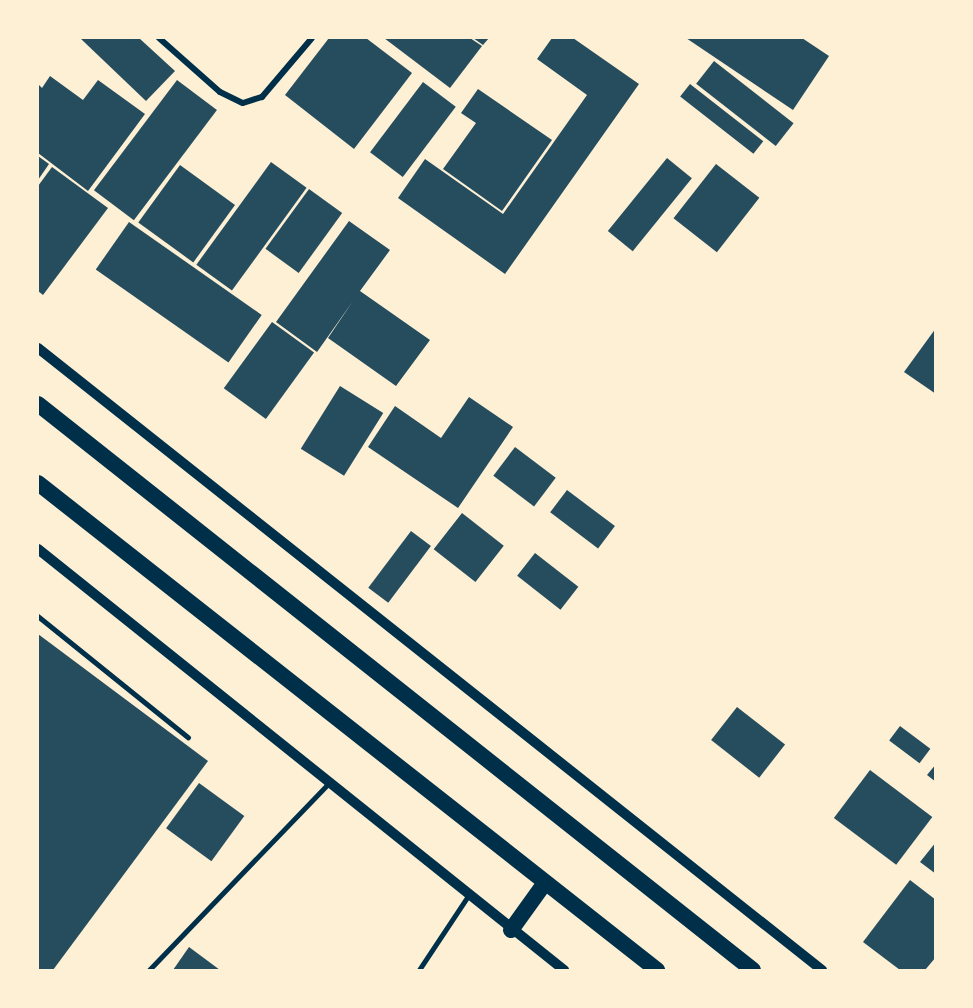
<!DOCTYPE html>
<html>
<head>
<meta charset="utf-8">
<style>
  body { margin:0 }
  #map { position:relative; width:973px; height:1008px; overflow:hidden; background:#fdf0d5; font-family:Mulish,sans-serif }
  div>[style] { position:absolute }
  .building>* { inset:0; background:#264d5e; transform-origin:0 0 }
  .service>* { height:4.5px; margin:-2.25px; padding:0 2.25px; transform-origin:2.25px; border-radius:2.25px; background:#003049 }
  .minor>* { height:6px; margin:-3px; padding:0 3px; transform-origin:3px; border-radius:3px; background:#003049 }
  .tertiary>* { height:10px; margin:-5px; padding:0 5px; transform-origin:5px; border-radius:5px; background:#003049 }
  .trunk>* { height:16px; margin:-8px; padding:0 8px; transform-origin:8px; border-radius:8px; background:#003049 }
  span { translate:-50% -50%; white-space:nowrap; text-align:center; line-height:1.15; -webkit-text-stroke:4.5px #fdf0d5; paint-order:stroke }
  .frame { position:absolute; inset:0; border:39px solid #fdf0d5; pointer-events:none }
</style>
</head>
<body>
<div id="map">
  <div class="building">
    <i style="clip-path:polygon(80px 38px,139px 38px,175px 71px,146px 101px)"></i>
    <i style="clip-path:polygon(329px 38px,366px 38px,412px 73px,354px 149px,285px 95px)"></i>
    <i style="clip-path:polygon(384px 38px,470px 38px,482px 46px,450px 88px)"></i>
    <i style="clip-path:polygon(473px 38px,489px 38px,483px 45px)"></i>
    <i style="clip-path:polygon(552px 38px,573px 38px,639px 84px,505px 274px,398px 198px,425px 159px,503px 214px,587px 95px,537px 59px)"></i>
    <i style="clip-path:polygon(686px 38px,802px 38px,829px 56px,793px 110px)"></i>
    <i style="left:714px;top:61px;width:101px;height:29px;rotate:38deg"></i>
    <i style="clip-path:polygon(50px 76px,83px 100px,98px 80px,145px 114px,88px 191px,38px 153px,38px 84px,42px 88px)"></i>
    <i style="left:177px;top:80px;width:50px;height:138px;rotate:37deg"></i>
    <i style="left:423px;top:82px;width:41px;height:88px;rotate:37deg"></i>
    <i style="left:690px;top:84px;width:93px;height:16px;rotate:38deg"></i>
    <i style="clip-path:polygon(478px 89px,552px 140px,502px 211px,443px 169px,476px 123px,461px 113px)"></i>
    <i style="clip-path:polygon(38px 156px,49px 164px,38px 180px)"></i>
    <i style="left:667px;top:158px;width:32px;height:94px;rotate:39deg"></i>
    <i style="left:271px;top:162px;width:44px;height:127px;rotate:36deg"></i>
    <i style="left:716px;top:164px;width:55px;height:69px;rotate:38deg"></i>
    <i style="left:180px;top:165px;width:68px;height:71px;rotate:36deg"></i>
    <i style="clip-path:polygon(52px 167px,108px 208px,43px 295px,38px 291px,38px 186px)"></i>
    <i style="left:309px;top:189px;width:41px;height:74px;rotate:36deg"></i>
    <i style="clip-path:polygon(349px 221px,390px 250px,360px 291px,430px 340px,396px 386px,328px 338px,353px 301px,317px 352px,276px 322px)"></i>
    <i style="left:129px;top:222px;width:162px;height:58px;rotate:35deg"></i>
    <i style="left:272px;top:322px;width:52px;height:82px;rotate:36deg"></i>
    <i style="clip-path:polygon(936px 328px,936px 394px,904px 372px)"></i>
    <i style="left:340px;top:386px;width:51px;height:74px;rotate:32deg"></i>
    <i style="clip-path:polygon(469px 397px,513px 427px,458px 508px,368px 447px,395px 406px,441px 438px)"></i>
    <i style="left:515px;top:447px;width:51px;height:36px;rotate:37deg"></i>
    <i style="left:567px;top:490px;width:60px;height:28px;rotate:37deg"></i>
    <i style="left:462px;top:513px;width:53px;height:46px;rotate:38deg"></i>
    <i style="left:411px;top:531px;width:25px;height:71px;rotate:37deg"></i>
    <i style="left:535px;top:553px;width:55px;height:29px;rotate:38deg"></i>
    <i style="clip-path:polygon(38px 634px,208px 761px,53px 970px,38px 970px)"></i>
    <i style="left:737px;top:707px;width:61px;height:42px;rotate:38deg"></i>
    <i style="left:900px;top:726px;width:38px;height:18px;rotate:37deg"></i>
    <i style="clip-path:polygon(936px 764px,936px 782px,927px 775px)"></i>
    <i style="left:870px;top:770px;width:78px;height:60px;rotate:37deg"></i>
    <i style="left:199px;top:783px;width:56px;height:56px;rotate:36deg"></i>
    <i style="clip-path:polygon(936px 842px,936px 874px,920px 862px)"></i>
    <i style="clip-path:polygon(910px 880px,936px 900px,936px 957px,925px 970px,900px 970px,863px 942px)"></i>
    <i style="clip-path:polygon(189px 947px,220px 970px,173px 970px)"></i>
  </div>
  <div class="service">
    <i style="left:38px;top:616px;width:193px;rotate:38.9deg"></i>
    <i style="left:149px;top:970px;width:260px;rotate:-46.1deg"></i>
    <i style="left:419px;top:970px;width:89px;rotate:-56.5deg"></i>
  </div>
  <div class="minor">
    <i style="left:159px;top:38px;width:81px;rotate:41.5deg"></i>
    <i style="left:220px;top:92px;width:25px;rotate:26deg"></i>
    <i style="left:243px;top:103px;width:20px;rotate:-18deg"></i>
    <i style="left:262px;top:97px;width:77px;rotate:-49.7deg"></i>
  </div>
  <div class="tertiary">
    <i style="left:38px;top:348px;width:1001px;rotate:38.43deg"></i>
    <i style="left:38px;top:549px;width:674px;rotate:38.67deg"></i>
  </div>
  <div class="trunk">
    <i style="left:38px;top:404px;width:912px;rotate:38.37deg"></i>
    <i style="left:38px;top:483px;width:788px;rotate:38.19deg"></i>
    <i style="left:511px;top:930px;width:57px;rotate:-54.3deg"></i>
  </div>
  <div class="frame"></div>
</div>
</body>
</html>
